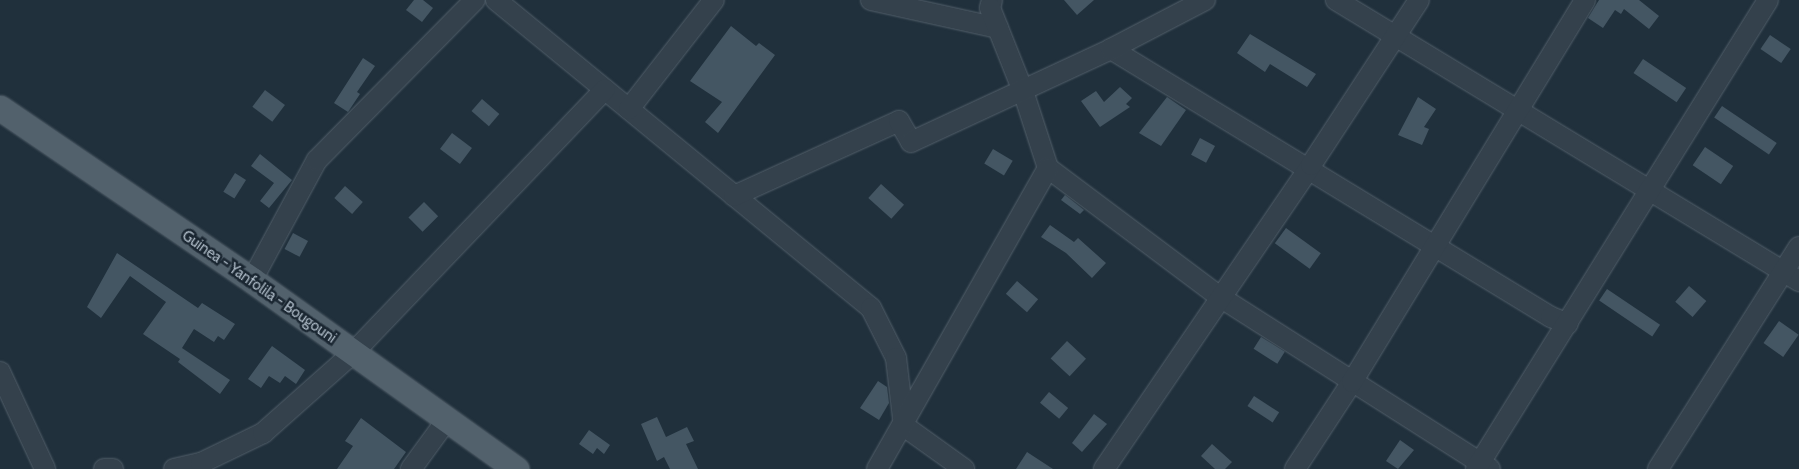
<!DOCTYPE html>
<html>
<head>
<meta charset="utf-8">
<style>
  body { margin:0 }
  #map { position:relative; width:1799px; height:469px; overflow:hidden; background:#20303c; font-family:Cabin,sans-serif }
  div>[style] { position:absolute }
  .building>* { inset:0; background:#445663; transform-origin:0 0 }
  .roads { filter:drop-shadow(0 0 1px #525f6a) drop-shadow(0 0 1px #525f6a) }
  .minor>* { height:20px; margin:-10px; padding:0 10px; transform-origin:10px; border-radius:10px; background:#34414c }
  .major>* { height:25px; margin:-12.5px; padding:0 12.5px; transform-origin:12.5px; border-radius:12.5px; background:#52616c }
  span { translate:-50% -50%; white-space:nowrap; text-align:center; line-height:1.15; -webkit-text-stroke:5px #1a2631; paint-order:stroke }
  .street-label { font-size:15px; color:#afbcc8 }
</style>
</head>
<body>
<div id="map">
  <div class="building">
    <i style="clip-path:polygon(414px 0,423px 0,433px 8px,422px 22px,406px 10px)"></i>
    <i style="clip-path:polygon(1064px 0,1094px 0,1077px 15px)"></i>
    <i style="clip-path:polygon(1599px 0,1639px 0,1659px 16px,1649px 29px,1624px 9px,1621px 14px,1615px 10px,1603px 28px,1588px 18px)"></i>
    <i style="clip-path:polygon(731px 26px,756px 46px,759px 43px,775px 55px,718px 133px,705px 122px,722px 102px,690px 81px)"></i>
    <i style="clip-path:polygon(1250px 34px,1316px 74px,1307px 87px,1270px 64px,1265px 72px,1237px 53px)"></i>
    <i style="left:1770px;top:35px;width:25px;height:17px;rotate:34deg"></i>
    <i style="clip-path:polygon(363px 58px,375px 66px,357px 92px,360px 94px,348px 112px,334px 103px)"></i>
    <i style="left:1643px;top:59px;width:52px;height:17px;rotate:34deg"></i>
    <i style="clip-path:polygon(1120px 87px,1132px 98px,1126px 104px,1130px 107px,1100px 127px,1081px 101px,1096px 91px,1104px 102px)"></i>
    <i style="left:265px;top:90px;width:25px;height:21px;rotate:37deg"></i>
    <i style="clip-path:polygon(1167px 97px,1186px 110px,1161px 146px,1139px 133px)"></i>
    <i style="clip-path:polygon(1418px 97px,1436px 109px,1424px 127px,1429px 129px,1422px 145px,1398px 135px)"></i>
    <i style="left:482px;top:99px;width:23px;height:16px;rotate:41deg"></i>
    <i style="left:1722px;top:106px;width:66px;height:14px;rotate:34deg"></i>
    <i style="left:452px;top:133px;width:25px;height:20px;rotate:37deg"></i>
    <i style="left:1200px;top:138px;width:17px;height:19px;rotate:28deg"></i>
    <i style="left:1705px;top:147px;width:34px;height:22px;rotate:34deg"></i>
    <i style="left:993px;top:149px;width:23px;height:17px;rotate:31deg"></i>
    <i style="clip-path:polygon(260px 154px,292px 180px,269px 208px,260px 201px,274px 183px,251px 166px)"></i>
    <i style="left:235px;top:173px;width:13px;height:22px;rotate:32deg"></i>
    <i style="left:881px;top:184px;width:31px;height:19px;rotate:42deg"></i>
    <i style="left:345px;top:186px;width:24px;height:16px;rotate:42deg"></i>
    <i style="clip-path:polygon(1065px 195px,1084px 210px,1080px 214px,1061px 200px)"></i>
    <i style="left:424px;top:202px;width:20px;height:22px;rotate:45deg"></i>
    <i style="clip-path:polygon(1050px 225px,1074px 242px,1078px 238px,1106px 263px,1092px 278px,1066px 253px,1041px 237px)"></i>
    <i style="left:1286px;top:228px;width:43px;height:19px;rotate:36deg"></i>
    <i style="left:293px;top:233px;width:17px;height:18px;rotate:28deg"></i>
    <i style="clip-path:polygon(117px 253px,198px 308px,202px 303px,235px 324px,224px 340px,218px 336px,214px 342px,194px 329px,182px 348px,230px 380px,220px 394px,178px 362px,180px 359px,143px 334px,166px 302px,130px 276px,101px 318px,87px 307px)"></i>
    <i style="left:1017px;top:281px;width:28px;height:17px;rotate:41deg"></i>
    <i style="left:1689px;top:286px;width:23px;height:21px;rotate:41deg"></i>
    <i style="left:1607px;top:289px;width:64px;height:14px;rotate:34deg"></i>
    <i style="left:1779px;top:321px;width:24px;height:27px;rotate:35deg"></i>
    <i style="left:1261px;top:337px;width:28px;height:14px;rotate:32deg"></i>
    <i style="left:1067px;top:341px;width:26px;height:24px;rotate:43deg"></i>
    <i style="clip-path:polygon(272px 346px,305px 370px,296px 384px,285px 376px,280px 383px,269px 376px,261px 388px,248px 379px)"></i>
    <i style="clip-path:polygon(878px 381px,887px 387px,889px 403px,879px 420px,860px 408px)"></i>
    <i style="left:1049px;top:392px;width:25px;height:14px;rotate:40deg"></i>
    <i style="left:1254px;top:396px;width:30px;height:12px;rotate:33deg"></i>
    <i style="clip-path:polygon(1094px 414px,1107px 424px,1082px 452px,1072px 443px)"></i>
    <i style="clip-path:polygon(657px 417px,666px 437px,687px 427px,694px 441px,686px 444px,698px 469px,670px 469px,664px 457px,657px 461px,641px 424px)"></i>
    <i style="clip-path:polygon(361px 418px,406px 452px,394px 469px,337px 469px,353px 446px,345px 441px)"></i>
    <i style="clip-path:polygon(589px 430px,610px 445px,604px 454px,597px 448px,593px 454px,579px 444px)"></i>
    <i style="clip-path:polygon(1400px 440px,1414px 450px,1398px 469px,1386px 461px)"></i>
    <i style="clip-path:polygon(1212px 444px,1232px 462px,1225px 469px,1215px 469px,1201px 456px)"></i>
    <i style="clip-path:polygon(1027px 452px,1053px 469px,1016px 469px)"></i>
  </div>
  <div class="roads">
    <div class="minor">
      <i style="left:496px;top:0;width:485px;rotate:39.4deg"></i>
      <i style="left:871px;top:308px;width:56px;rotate:63.4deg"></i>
      <i style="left:896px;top:358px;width:68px;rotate:83.3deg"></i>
      <i style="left:904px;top:426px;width:74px;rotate:35.6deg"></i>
      <i style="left:871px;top:0;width:130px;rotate:12.4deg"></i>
      <i style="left:992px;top:0;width:8px;rotate:104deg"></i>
      <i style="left:990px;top:8px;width:89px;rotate:68.3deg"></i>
      <i style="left:1023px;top:91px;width:81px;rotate:72deg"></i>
      <i style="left:1048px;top:168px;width:215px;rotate:36.9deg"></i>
      <i style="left:1220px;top:297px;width:320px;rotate:32.5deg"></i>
      <i style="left:1336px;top:0;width:542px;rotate:31.25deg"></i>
      <i style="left:1111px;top:49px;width:515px;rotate:31.35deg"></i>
      <i style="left:1551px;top:317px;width:18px;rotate:22deg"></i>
      <i style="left:629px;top:109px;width:138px;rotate:-52.1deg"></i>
      <i style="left:734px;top:196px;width:181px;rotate:-24.4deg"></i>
      <i style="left:899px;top:121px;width:24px;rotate:60deg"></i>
      <i style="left:911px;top:142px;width:221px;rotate:-24.9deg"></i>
      <i style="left:1111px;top:49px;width:106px;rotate:-27.5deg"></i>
      <i style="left:252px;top:280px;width:136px;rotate:-61.6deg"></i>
      <i style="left:317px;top:160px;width:225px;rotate:-45.4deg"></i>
      <i style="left:0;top:372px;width:107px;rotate:65.1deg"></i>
      <i style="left:104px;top:469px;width:9px"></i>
      <i style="left:174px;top:469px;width:28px;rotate:-13deg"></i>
      <i style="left:201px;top:463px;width:69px;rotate:-25.8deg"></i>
      <i style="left:263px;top:433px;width:119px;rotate:-41.6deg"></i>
      <i style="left:352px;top:354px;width:366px;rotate:-46.3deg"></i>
      <i style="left:411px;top:469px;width:59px;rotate:-53.9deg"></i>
      <i style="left:877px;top:469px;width:346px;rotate:-60.4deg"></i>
      <i style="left:1104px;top:469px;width:368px;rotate:-55.7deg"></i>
      <i style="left:1311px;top:165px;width:197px;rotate:-56.8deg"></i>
      <i style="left:1295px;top:469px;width:104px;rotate:-56.8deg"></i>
      <i style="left:1352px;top:382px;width:447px;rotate:-58.6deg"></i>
      <i style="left:1476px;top:469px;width:552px;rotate:-58.09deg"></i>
      <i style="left:1658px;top:469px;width:263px;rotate:-57.6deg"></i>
    </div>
    <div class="major">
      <i style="left:0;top:108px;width:305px;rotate:34.3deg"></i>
      <i style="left:252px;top:280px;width:325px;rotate:35.6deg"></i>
    </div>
  </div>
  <div class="street-label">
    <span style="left:259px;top:287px;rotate:35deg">Guinea - Yanfolila - Bougouni</span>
  </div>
</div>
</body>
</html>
